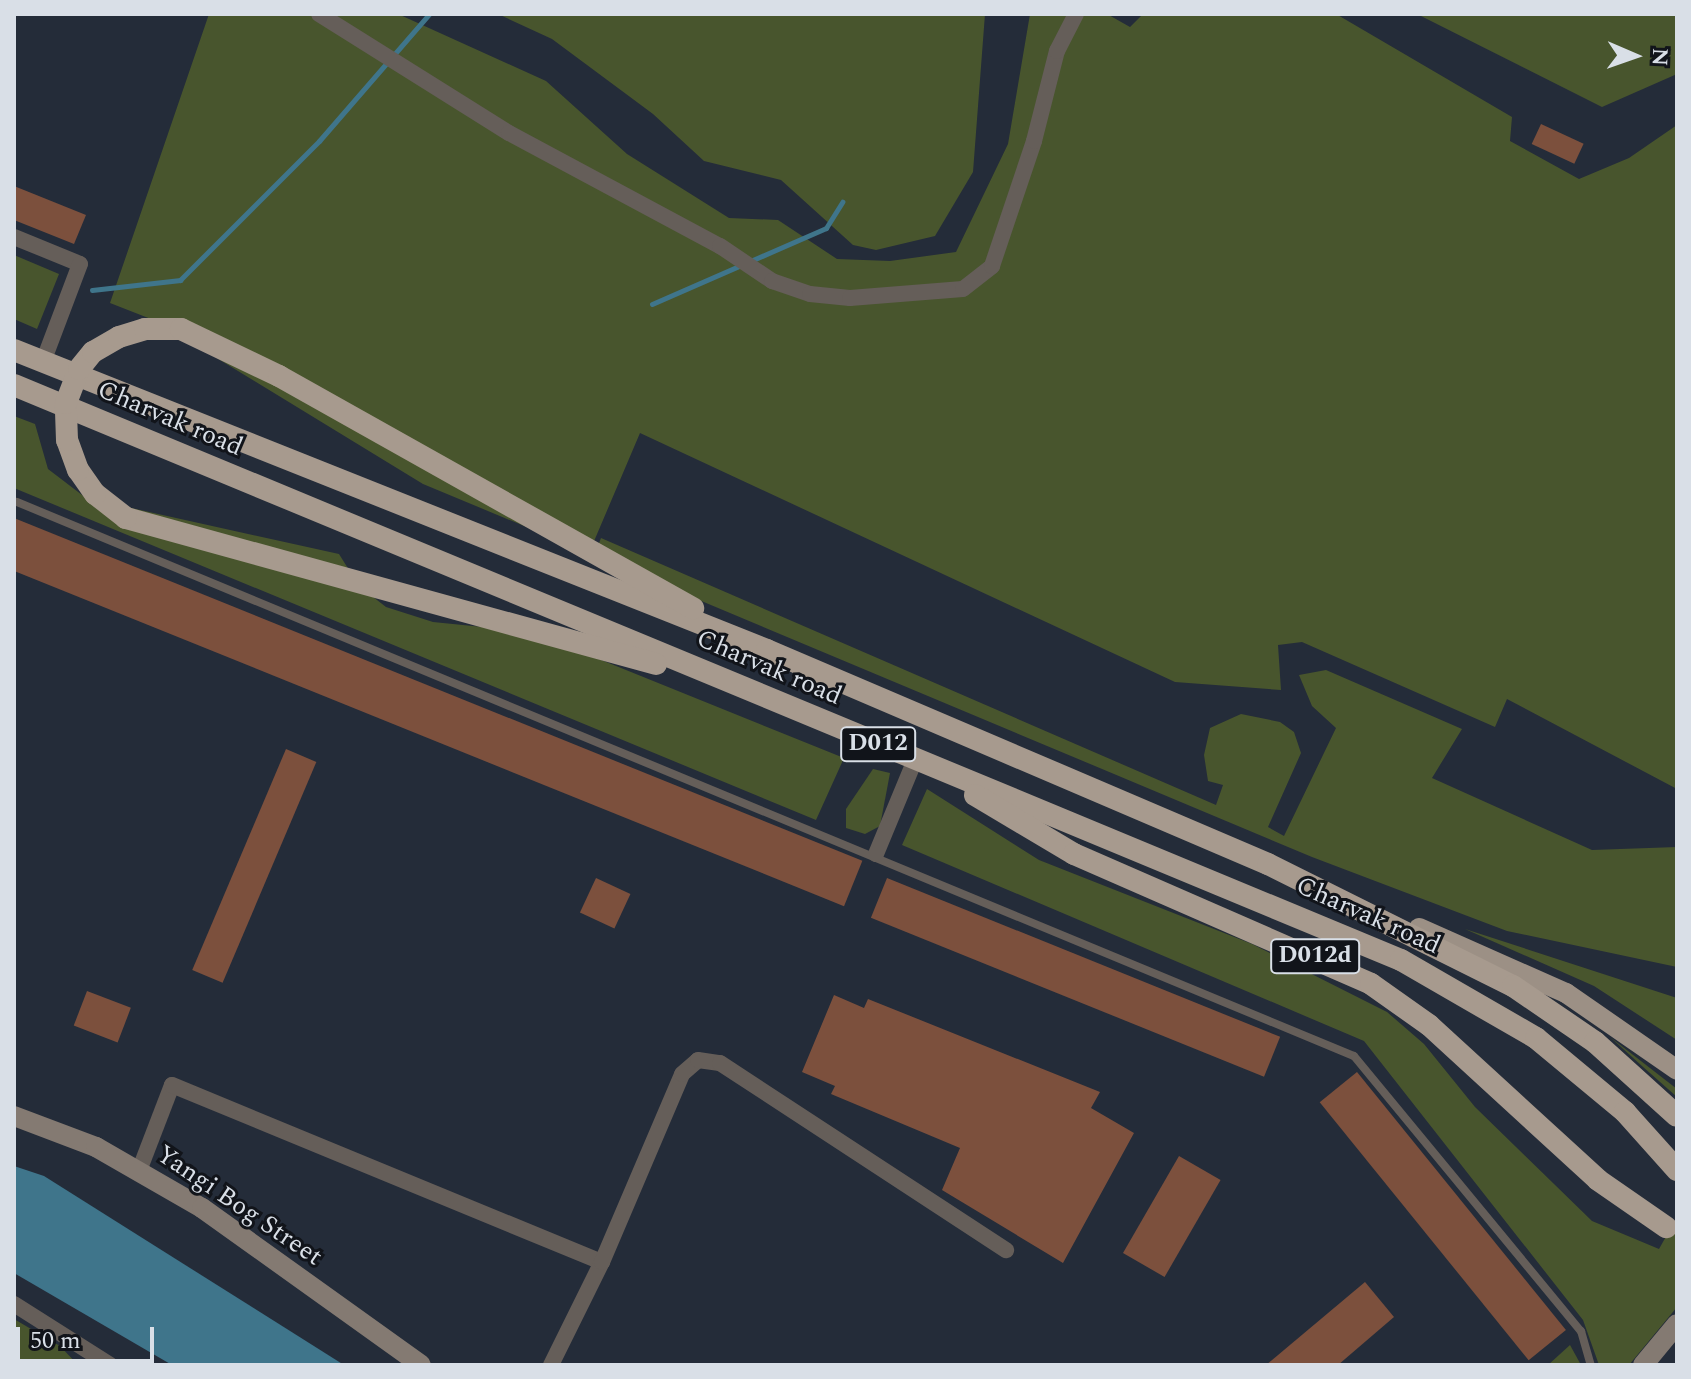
<!DOCTYPE html>
<html>
<head>
<meta charset="utf-8">
<style>
  body { margin:0 }
  #map { position:relative; width:1691px; height:1379px; overflow:hidden; background:#242c39; font-family:Spectral,serif }
  div>[style] { position:absolute }
  .green>* { inset:0; background:#48552d }
  .water>* { inset:0; background:#3f758b }
  .stream>* { height:5px; margin:-2.5px; padding:0 2.5px; transform-origin:2.5px; border-radius:2.5px; background:#3f758b }
  .building>* { inset:0; background:#7c503d; transform-origin:0 0 }
  .service>* { height:8px; margin:-4px; padding:0 4px; transform-origin:4px; border-radius:4px; background:#655e59 }
  .minor>* { height:16px; margin:-8px; padding:0 8px; transform-origin:8px; border-radius:8px; background:#655e59 }
  .secondary>* { height:20px; margin:-10px; padding:0 10px; transform-origin:10px; border-radius:10px; background:#847a72 }
  .primary>* { height:20px; margin:-10px; padding:0 10px; transform-origin:10px; border-radius:10px; background:#9c9085 }
  .trunk>* { height:22px; margin:-11px; padding:0 11px; transform-origin:11px; border-radius:11px; background:#a79a8e }
  span { translate:-50% -50%; white-space:nowrap; text-align:center; line-height:1.15; -webkit-text-stroke:6px #11141a; paint-order:stroke }
  .shield-label span { padding:2px 6px; background:#11141a; border:2px solid; border-radius:6px; -webkit-text-stroke-width:0 }
  .shield-label { font-size:24px; color:#d9dfe7; font-weight:700 }
  .street-label { font-size:26px; color:#d9dfe7 }
  .frame { position:absolute; inset:0; border:16px solid #d9dfe7; pointer-events:none }
  .north { position:absolute; left:1595px; top:16px; width:80px; height:80px; -webkit-text-stroke:6px #11141a; paint-order:stroke; rotate:92deg; font-size:22px; font-weight:700; line-height:32px; text-align:center; color:#d9dfe7 }
  .north::after { content:''; display:block; margin:auto; width:28px; height:36px; background:#d9dfe7; clip-path:polygon(50% 0,100% 100%,50% 72%,0 100%) }
  .scale { position:absolute; left:16px; top:1327px; width:138px; height:36px; box-sizing:border-box; border:4px solid #d9dfe7; border-top:0; padding-left:10px; font-size:24px; line-height:28px; white-space:nowrap; color:#d9dfe7; -webkit-text-stroke:6px #11141a; paint-order:stroke }
</style>
</head>
<body>
<div id="map">
  <div class="green">
    <i style="clip-path:polygon(209px 14px,398px 14px,546px 81px,627px 154px,729px 218px,778px 220px,837px 259px,890px 261px,956px 252px,1008px 144px,1030px 14px,1107px 14px,1130px 27px,1143px 14px,1336px 14px,1512px 117px,1510px 141px,1579px 179px,1629px 158px,1677px 125px,1677px 789px,1507px 699px,1495px 727px,1302px 642px,1278px 645px,1281px 690px,1175px 682px,640px 433px,589px 553px,423px 484px,156px 321px,110px 303px)"></i>
    <i style="clip-path:polygon(498px 14px,985px 14px,973px 172px,935px 236px,876px 250px,853px 245px,781px 180px,704px 161px,653px 114px,552px 39px)"></i>
    <i style="clip-path:polygon(1417px 14px,1677px 14px,1677px 74px,1602px 107px)"></i>
    <i style="clip-path:polygon(14px 255px,59px 274px,37px 329px,14px 319px)"></i>
    <i style="clip-path:polygon(14px 416px,35px 424px,48px 469px,86px 498px,339px 554px,359px 586px,386px 607px,433px 622px,532px 632px,844px 758px,816px 820px,14px 488px)"></i>
    <i style="clip-path:polygon(601px 538px,1216px 805px,1223px 785px,1208px 781px,1204px 755px,1210px 728px,1241px 714px,1280px 722px,1294px 732px,1301px 753px,1268px 827px,1284px 836px,1336px 728px,1312px 706px,1299px 675px,1326px 670px,1462px 729px,1432px 778px,1592px 850px,1677px 847px,1677px 967px,1507px 931px,1312px 857px,594px 556px)"></i>
    <i style="clip-path:polygon(873px 769px,890px 773px,880px 826px,865px 834px,846px 828px,846px 809px)"></i>
    <i style="clip-path:polygon(927px 789px,1039px 860px,1252px 944px,1387px 1012px,1424px 1044px,1475px 1107px,1592px 1221px,1659px 1249px,1677px 1217px,1677px 1307px,1629px 1365px,1599px 1365px,1583px 1320px,1364px 1041px,902px 845px)"></i>
    <i style="clip-path:polygon(1465px 929px,1677px 998px,1677px 1040px,1594px 986px)"></i>
    <i style="clip-path:polygon(1610px 1037px,1677px 1089px,1677px 1097px,1642px 1066px)"></i>
    <i style="clip-path:polygon(14px 1319px,60px 1346px,78px 1365px,14px 1365px)"></i>
    <i style="clip-path:polygon(1570px 1345px,1581px 1365px,1548px 1365px)"></i>
  </div>
  <div class="water">
    <i style="clip-path:polygon(14px 1166px,44px 1176px,344px 1365px,172px 1365px,14px 1273px)"></i>
  </div>
  <div class="stream">
    <i style="left:92px;top:290px;width:89px;rotate:-6.5deg"></i>
    <i style="left:180px;top:280px;width:197px;rotate:-45deg"></i>
    <i style="left:319px;top:141px;width:168px;rotate:-49.1deg"></i>
    <i style="left:652px;top:304px;width:190px;rotate:-23.6deg"></i>
    <i style="left:826px;top:228px;width:31px;rotate:-58deg"></i>
  </div>
  <div class="building">
    <i style="left:1541px;top:124px;width:47px;height:22px;rotate:25deg"></i>
    <i style="clip-path:polygon(14px 186px,86px 215px,74px 244px,14px 220px)"></i>
    <i style="left:14px;top:518px;width:915px;height:49px;rotate:22deg"></i>
    <i style="left:286px;top:749px;width:33px;height:240px;rotate:23deg"></i>
    <i style="left:596px;top:878px;width:38px;height:38px;rotate:25deg"></i>
    <i style="left:887px;top:878px;width:424px;height:43px;rotate:22deg"></i>
    <i style="left:87px;top:991px;width:47px;height:37px;rotate:21deg"></i>
    <i style="clip-path:polygon(834px 995px,864px 1008px,868px 999px,1100px 1092px,1091px 1108px,1134px 1133px,1063px 1263px,942px 1190px,960px 1148px,831px 1094px,835px 1086px,802px 1072px)"></i>
    <i style="left:1357px;top:1072px;width:332px;height:48px;rotate:51deg"></i>
    <i style="left:1179px;top:1156px;width:48px;height:112px;rotate:30deg"></i>
    <i style="clip-path:polygon(1365px 1282px,1394px 1317px,1338px 1365px,1266px 1365px)"></i>
  </div>
  <div class="service">
    <i style="left:17px;top:502px;width:1447px;rotate:22.51deg"></i>
    <i style="left:1354px;top:1056px;width:357px;rotate:50.5deg"></i>
    <i style="left:1581px;top:1331px;width:35px;rotate:74deg"></i>
  </div>
  <div class="minor">
    <i style="left:319px;top:14px;width:224px;rotate:32.1deg"></i>
    <i style="left:509px;top:133px;width:239px;rotate:28.2deg"></i>
    <i style="left:720px;top:246px;width:63px;rotate:33.9deg"></i>
    <i style="left:772px;top:281px;width:40px;rotate:18.9deg"></i>
    <i style="left:810px;top:294px;width:40px;rotate:5.7deg"></i>
    <i style="left:850px;top:298px;width:113px;rotate:-4.6deg"></i>
    <i style="left:963px;top:289px;width:37px;rotate:-38deg"></i>
    <i style="left:992px;top:266px;width:132px;rotate:-71.4deg"></i>
    <i style="left:1034px;top:141px;width:93px;rotate:-75.7deg"></i>
    <i style="left:1057px;top:51px;width:42px;rotate:-62.8deg"></i>
    <i style="left:14px;top:237px;width:71px;rotate:22.2deg"></i>
    <i style="left:80px;top:264px;width:105px;rotate:110.7deg"></i>
    <i style="left:876px;top:854px;width:102px;rotate:-67.5deg"></i>
    <i style="left:139px;top:1171px;width:92px;rotate:-69deg"></i>
    <i style="left:172px;top:1085px;width:465px;rotate:22.4deg"></i>
    <i style="left:14px;top:1304px;width:114px;rotate:32.4deg"></i>
    <i style="left:551px;top:1365px;width:115px;rotate:-63.7deg"></i>
    <i style="left:602px;top:1262px;width:204px;rotate:-66.9deg"></i>
    <i style="left:682px;top:1074px;width:21px;rotate:-41deg"></i>
    <i style="left:698px;top:1060px;width:22px;rotate:8deg"></i>
    <i style="left:720px;top:1063px;width:342px;rotate:33.2deg"></i>
  </div>
  <div class="secondary">
    <i style="left:14px;top:1116px;width:88px;rotate:20.7deg"></i>
    <i style="left:96px;top:1147px;width:122px;rotate:29.9deg"></i>
    <i style="left:202px;top:1208px;width:269px;rotate:35.6deg"></i>
    <i style="left:1643px;top:1365px;width:53px;rotate:-50.3deg"></i>
  </div>
  <div class="primary">
    <i style="left:1419px;top:928px;width:161px;rotate:23.9deg"></i>
    <i style="left:1566px;top:993px;width:135px;rotate:34.7deg"></i>
  </div>
  <div class="trunk">
    <i style="left:14px;top:350px;width:811px;rotate:21.72deg"></i>
    <i style="left:767px;top:650px;width:545px;rotate:23.13deg"></i>
    <i style="left:1268px;top:864px;width:274px;rotate:26.5deg"></i>
    <i style="left:1513px;top:986px;width:99px;rotate:34.3deg"></i>
    <i style="left:1595px;top:1042px;width:110px;rotate:42.1deg"></i>
    <i style="left:14px;top:385px;width:1501px;rotate:22.52deg"></i>
    <i style="left:1401px;top:960px;width:156px;rotate:30deg"></i>
    <i style="left:1536px;top:1038px;width:116px;rotate:39.7deg"></i>
    <i style="left:1625px;top:1112px;width:78px;rotate:48.1deg"></i>
    <i style="left:656px;top:664px;width:550px;rotate:-164.6deg"></i>
    <i style="left:126px;top:518px;width:39px;rotate:-142deg"></i>
    <i style="left:95px;top:494px;width:29px;rotate:-125deg"></i>
    <i style="left:78px;top:470px;width:32px;rotate:-110deg"></i>
    <i style="left:67px;top:440px;width:37px;rotate:-92deg"></i>
    <i style="left:66px;top:403px;width:36px;rotate:-69deg"></i>
    <i style="left:79px;top:369px;width:22px;rotate:-51deg"></i>
    <i style="left:93px;top:352px;width:30px;rotate:-30deg"></i>
    <i style="left:119px;top:337px;width:27px;rotate:-17deg"></i>
    <i style="left:145px;top:329px;width:36px"></i>
    <i style="left:181px;top:329px;width:109px;rotate:25.6deg"></i>
    <i style="left:279px;top:376px;width:475px;rotate:29.3deg"></i>
    <i style="left:975px;top:795px;width:115px;rotate:30.8deg"></i>
    <i style="left:1074px;top:854px;width:324px;rotate:23.6deg"></i>
    <i style="left:1371px;top:984px;width:71px;rotate:35.3deg"></i>
    <i style="left:1429px;top:1025px;width:229px;rotate:42.5deg"></i>
    <i style="left:1598px;top:1180px;width:83px;rotate:34.7deg"></i>
  </div>
  <div class="shield-label">
    <span style="left:878px;top:744px">D012</span>
    <span style="left:1315px;top:956px">D012d</span>
  </div>
  <div class="street-label">
    <span style="left:170px;top:419px;rotate:23deg">Charvak road</span>
    <span style="left:769px;top:668px;rotate:23deg">Charvak road</span>
    <span style="left:1368px;top:916px;rotate:24deg">Charvak road</span>
    <span style="left:239px;top:1206px;rotate:34deg">Yangi Bog Street</span>
  </div>
  <div class="frame"></div>
  <div class="north">N</div>
  <div class="scale">50 m</div>
</div>
</body>
</html>
